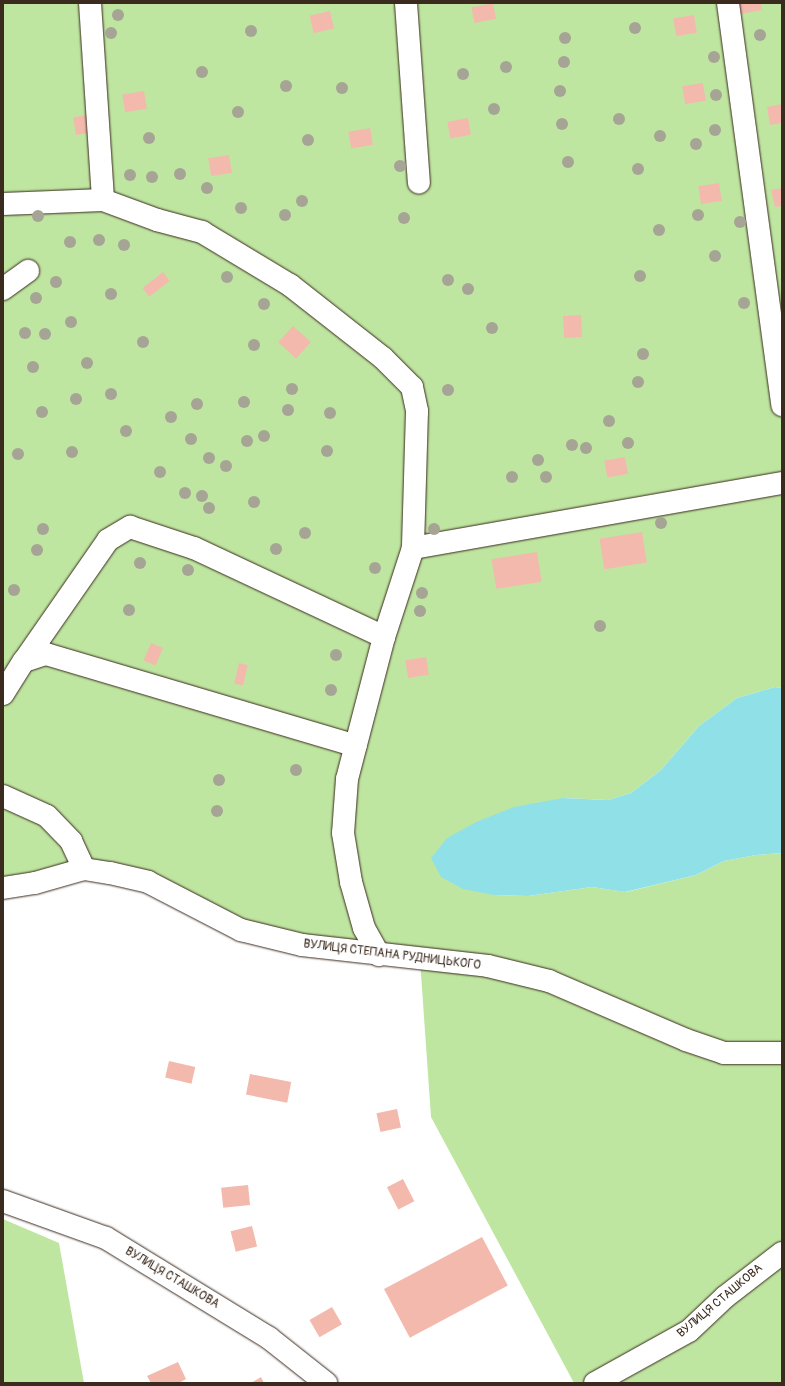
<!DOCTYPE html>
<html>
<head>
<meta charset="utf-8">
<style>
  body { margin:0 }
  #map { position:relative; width:785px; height:1386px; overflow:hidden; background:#fff; font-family:Pangolin,sans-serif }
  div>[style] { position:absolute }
  .green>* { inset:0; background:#bfe6a1 }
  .water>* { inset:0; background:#8fe1e7 }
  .building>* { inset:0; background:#f3b9ad; transform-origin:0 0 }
  .roads { filter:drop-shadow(0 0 1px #3b2a1e) drop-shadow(0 0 1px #3b2a1e) }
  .minor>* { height:22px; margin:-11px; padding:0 11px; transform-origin:11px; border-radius:11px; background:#fff }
  .trees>* { width:12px; height:12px; margin:-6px; border-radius:50%; background:#a5a495 }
  span { translate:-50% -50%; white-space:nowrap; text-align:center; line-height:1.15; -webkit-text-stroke:3.5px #fff; paint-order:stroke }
  .street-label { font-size:12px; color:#3b2a1e }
  .frame { position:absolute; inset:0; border:4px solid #3b2a1e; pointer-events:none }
</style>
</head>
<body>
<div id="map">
  <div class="green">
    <i style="clip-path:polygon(3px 3px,782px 3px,782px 688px,775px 687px,737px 698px,699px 726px,661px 770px,631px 793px,608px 800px,563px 798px,494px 895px,528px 896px,592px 887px,626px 892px,696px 875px,724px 861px,756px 855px,782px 853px,782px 1383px,574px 1383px,431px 1117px,420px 960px,302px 945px,110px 873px,3px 888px)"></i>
    <i style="clip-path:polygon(3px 1219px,59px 1243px,84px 1383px,3px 1383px)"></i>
  </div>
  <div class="water">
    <i style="clip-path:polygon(775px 687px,782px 688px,782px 853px,756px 855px,724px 861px,696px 875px,625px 892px,592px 887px,528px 896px,494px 895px,463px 889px,441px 877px,431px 858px,447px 838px,476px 822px,514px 807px,563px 798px,608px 800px,631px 793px,661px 770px,699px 726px,737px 698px)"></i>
  </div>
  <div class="building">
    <i style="left:493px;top:3px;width:16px;height:22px;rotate:79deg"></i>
    <i style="clip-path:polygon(739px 3px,761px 3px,762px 10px,740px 14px)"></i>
    <i style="left:330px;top:11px;width:18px;height:21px;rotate:77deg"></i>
    <i style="left:694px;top:15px;width:18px;height:21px;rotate:81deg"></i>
    <i style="left:703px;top:83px;width:18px;height:21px;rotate:81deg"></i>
    <i style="left:144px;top:91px;width:18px;height:22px;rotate:81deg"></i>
    <i style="clip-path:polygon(782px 104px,782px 123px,770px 125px,767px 107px)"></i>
    <i style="left:94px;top:114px;width:18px;height:21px;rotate:81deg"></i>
    <i style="left:468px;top:118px;width:17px;height:21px;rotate:80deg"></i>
    <i style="left:370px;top:128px;width:17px;height:22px;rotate:80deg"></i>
    <i style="left:229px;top:155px;width:18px;height:21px;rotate:81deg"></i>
    <i style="left:719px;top:183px;width:18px;height:21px;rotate:81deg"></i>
    <i style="clip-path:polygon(782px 188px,782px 206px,775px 207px,771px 190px)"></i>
    <i style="left:163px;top:272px;width:11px;height:26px;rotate:52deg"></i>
    <i style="left:581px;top:315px;width:22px;height:18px;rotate:87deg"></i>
    <i style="left:293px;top:326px;width:24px;height:22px;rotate:42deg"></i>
    <i style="left:625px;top:457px;width:17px;height:21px;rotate:80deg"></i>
    <i style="left:642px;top:532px;width:31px;height:43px;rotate:81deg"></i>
    <i style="left:537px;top:552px;width:30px;height:46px;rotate:81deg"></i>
    <i style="left:151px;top:643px;width:13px;height:19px;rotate:23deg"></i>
    <i style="left:426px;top:657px;width:18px;height:21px;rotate:81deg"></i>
    <i style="left:239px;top:663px;width:9px;height:21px;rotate:13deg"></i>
    <i style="left:169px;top:1061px;width:27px;height:17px;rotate:13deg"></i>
    <i style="left:250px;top:1074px;width:42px;height:21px;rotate:11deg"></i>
    <i style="left:397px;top:1109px;width:19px;height:21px;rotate:78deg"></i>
    <i style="left:403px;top:1179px;width:25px;height:18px;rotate:63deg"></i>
    <i style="left:248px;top:1185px;width:20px;height:27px;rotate:84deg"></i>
    <i style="left:252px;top:1226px;width:21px;height:22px;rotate:76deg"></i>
    <i style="left:482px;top:1237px;width:55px;height:111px;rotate:62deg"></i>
    <i style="left:332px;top:1307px;width:20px;height:26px;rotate:60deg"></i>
    <i style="clip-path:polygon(178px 1362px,186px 1379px,179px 1383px,151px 1383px,147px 1376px)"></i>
    <i style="clip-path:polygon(261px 1377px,264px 1383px,251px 1383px)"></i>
  </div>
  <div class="roads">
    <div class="minor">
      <i style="left:90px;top:3px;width:197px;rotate:86.2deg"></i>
      <i style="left:406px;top:3px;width:180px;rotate:85.9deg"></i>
      <i style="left:728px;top:3px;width:406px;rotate:82.3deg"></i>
      <i style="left:3px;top:204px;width:100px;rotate:-2.3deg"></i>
      <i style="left:103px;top:200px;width:58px;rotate:20.3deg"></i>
      <i style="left:157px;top:220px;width:47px;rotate:14.9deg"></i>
      <i style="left:202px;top:232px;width:103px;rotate:31.1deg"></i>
      <i style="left:290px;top:285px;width:118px;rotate:38.1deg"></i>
      <i style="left:383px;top:358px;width:41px;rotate:45deg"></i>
      <i style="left:412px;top:387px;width:25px;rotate:78deg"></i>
      <i style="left:417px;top:411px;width:137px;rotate:91.7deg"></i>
      <i style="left:413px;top:548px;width:94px;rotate:108deg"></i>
      <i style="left:384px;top:637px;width:147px;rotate:104.6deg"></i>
      <i style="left:347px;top:779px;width:54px;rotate:94.2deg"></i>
      <i style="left:343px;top:833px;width:50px;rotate:80.7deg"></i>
      <i style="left:351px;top:882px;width:48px;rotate:74.2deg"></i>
      <i style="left:364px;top:928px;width:31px;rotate:61deg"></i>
      <i style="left:3px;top:289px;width:31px;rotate:-36deg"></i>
      <i style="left:413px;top:548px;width:375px;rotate:-10deg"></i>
      <i style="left:24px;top:661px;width:147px;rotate:-55.2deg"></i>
      <i style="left:108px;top:540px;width:26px;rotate:-31deg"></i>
      <i style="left:130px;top:527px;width:67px;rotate:18.2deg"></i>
      <i style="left:194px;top:548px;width:210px;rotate:25.1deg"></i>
      <i style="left:3px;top:694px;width:39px;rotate:-58deg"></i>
      <i style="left:24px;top:661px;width:23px;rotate:-18deg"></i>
      <i style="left:46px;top:654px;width:323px;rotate:16.5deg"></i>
      <i style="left:3px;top:796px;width:48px;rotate:24.4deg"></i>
      <i style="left:47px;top:816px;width:35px;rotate:46deg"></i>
      <i style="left:71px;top:841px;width:31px;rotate:65deg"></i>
      <i style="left:3px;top:888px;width:32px;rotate:-9deg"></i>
      <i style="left:35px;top:883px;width:51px;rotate:-15.9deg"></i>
      <i style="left:84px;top:869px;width:26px;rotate:9deg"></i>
      <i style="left:110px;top:873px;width:39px;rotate:13deg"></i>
      <i style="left:148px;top:882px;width:105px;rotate:27.3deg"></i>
      <i style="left:241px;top:930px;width:63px;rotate:13.8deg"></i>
      <i style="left:302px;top:945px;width:187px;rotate:6.4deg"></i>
      <i style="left:488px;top:966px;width:63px;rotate:13.8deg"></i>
      <i style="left:549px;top:981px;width:149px;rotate:23.3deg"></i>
      <i style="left:686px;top:1040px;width:40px;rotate:18.9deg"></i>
      <i style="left:724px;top:1053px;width:58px"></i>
      <i style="left:3px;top:1201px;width:109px;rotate:19.8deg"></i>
      <i style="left:106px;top:1238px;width:191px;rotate:31.5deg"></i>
      <i style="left:269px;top:1338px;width:73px;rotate:38.3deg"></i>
      <i style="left:595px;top:1383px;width:107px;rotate:-29deg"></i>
      <i style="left:689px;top:1331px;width:50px;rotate:-43.4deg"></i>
      <i style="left:725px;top:1297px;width:72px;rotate:-37.7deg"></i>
    </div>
  </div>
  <div class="trees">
    <i style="left:118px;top:15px"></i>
    <i style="left:635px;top:28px"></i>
    <i style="left:251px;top:31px"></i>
    <i style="left:111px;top:33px"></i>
    <i style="left:760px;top:35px"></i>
    <i style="left:565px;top:38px"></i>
    <i style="left:714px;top:57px"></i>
    <i style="left:564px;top:62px"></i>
    <i style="left:506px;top:67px"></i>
    <i style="left:202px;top:72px"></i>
    <i style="left:463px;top:74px"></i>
    <i style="left:286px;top:86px"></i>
    <i style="left:342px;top:88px"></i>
    <i style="left:560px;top:91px"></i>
    <i style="left:716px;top:95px"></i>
    <i style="left:494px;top:109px"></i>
    <i style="left:238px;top:112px"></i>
    <i style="left:619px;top:119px"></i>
    <i style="left:562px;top:124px"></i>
    <i style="left:715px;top:130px"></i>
    <i style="left:660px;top:136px"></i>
    <i style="left:149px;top:138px"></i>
    <i style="left:308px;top:140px"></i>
    <i style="left:696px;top:144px"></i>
    <i style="left:568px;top:162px"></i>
    <i style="left:400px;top:166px"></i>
    <i style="left:638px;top:169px"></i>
    <i style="left:180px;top:174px"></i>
    <i style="left:130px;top:175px"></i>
    <i style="left:152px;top:177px"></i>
    <i style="left:207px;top:188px"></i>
    <i style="left:302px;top:201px"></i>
    <i style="left:241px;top:208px"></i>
    <i style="left:285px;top:215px"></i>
    <i style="left:698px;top:215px"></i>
    <i style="left:38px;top:216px"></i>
    <i style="left:404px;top:218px"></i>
    <i style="left:740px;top:222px"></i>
    <i style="left:659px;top:230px"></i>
    <i style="left:99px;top:240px"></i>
    <i style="left:70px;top:242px"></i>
    <i style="left:124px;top:245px"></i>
    <i style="left:715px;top:256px"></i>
    <i style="left:640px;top:276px"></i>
    <i style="left:227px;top:277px"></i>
    <i style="left:448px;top:280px"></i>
    <i style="left:56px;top:282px"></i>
    <i style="left:468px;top:289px"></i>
    <i style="left:111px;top:294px"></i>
    <i style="left:36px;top:298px"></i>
    <i style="left:744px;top:303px"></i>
    <i style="left:264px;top:304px"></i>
    <i style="left:71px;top:322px"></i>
    <i style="left:492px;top:328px"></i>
    <i style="left:25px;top:333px"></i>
    <i style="left:45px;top:334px"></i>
    <i style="left:143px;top:342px"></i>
    <i style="left:254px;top:345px"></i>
    <i style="left:643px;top:354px"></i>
    <i style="left:87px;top:363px"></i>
    <i style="left:33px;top:367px"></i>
    <i style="left:638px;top:382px"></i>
    <i style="left:292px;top:389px"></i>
    <i style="left:448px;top:390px"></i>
    <i style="left:111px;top:394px"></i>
    <i style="left:76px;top:399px"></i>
    <i style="left:244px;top:402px"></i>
    <i style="left:197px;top:404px"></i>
    <i style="left:288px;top:410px"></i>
    <i style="left:42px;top:412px"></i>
    <i style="left:330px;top:413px"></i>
    <i style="left:171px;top:417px"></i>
    <i style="left:609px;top:421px"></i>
    <i style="left:126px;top:431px"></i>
    <i style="left:264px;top:436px"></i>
    <i style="left:191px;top:439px"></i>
    <i style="left:247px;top:441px"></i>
    <i style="left:628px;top:443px"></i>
    <i style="left:572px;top:445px"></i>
    <i style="left:586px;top:448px"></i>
    <i style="left:327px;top:451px"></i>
    <i style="left:72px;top:452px"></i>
    <i style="left:18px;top:454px"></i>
    <i style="left:209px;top:458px"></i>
    <i style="left:538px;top:460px"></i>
    <i style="left:226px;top:466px"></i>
    <i style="left:160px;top:472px"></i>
    <i style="left:512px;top:477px"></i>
    <i style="left:546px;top:477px"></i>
    <i style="left:185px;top:493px"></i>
    <i style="left:202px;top:496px"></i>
    <i style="left:254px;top:502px"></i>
    <i style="left:209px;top:508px"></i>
    <i style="left:661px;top:523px"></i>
    <i style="left:43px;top:529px"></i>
    <i style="left:434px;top:529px"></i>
    <i style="left:305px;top:533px"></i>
    <i style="left:276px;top:549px"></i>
    <i style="left:37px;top:550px"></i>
    <i style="left:140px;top:563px"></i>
    <i style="left:375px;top:568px"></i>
    <i style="left:188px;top:570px"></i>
    <i style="left:14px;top:590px"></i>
    <i style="left:422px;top:593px"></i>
    <i style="left:129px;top:610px"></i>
    <i style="left:420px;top:611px"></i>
    <i style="left:600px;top:626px"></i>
    <i style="left:336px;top:655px"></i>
    <i style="left:331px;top:690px"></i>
    <i style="left:296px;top:770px"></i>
    <i style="left:219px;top:780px"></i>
    <i style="left:217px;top:811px"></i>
  </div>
  <div class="street-label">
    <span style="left:392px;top:955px;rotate:7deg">ВУЛИЦЯ СТЕПАНА РУДНИЦЬКОГО</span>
    <span style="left:172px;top:1278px;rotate:31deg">ВУЛИЦЯ СТАШКОВА</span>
    <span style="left:720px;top:1301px;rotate:-40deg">ВУЛИЦЯ СТАШКОВА</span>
  </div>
  <div class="frame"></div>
</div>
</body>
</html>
